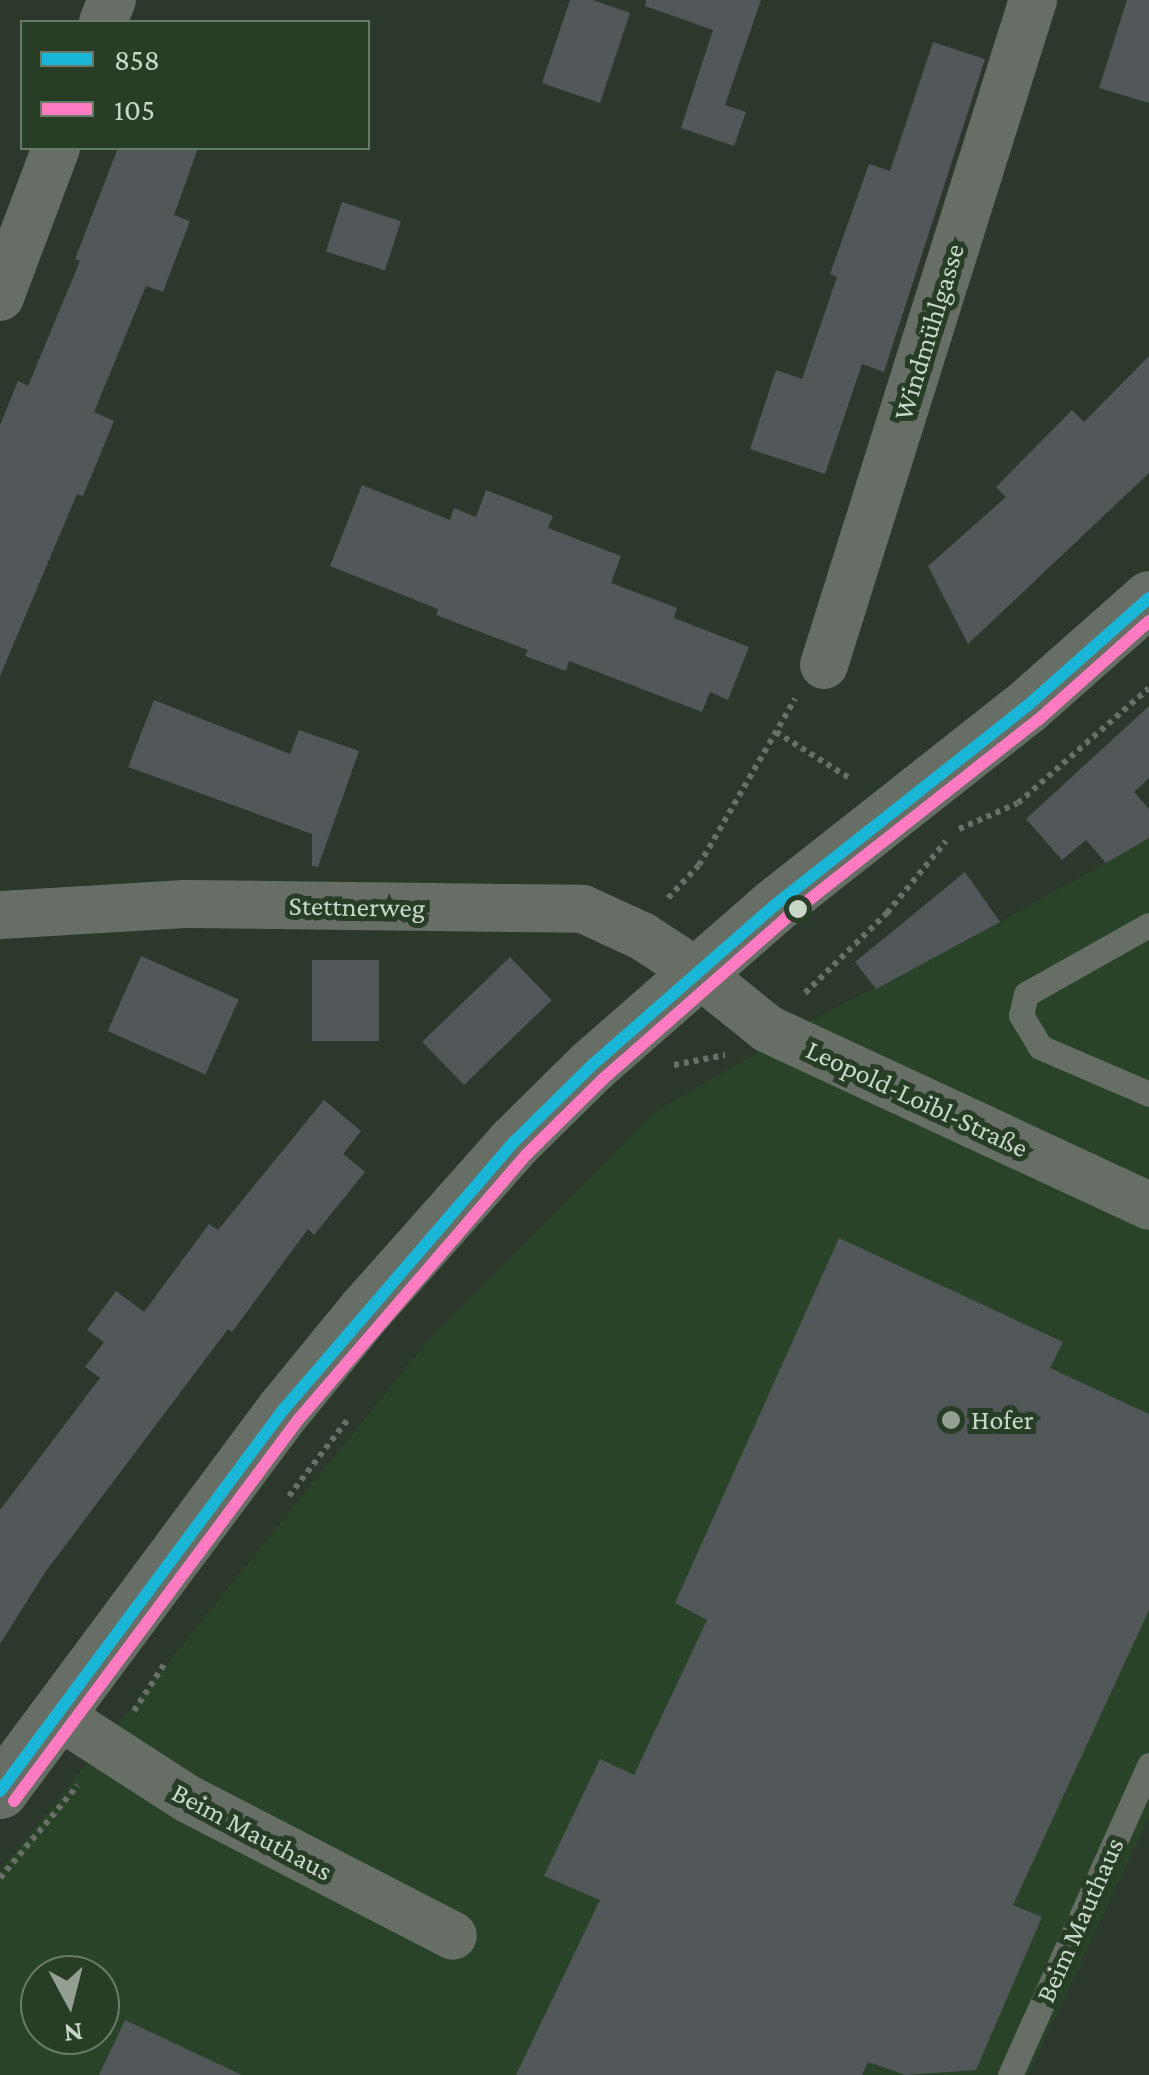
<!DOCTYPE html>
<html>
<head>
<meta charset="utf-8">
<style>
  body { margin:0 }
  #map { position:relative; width:1149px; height:2075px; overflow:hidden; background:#2c382b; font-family:"Crimson Pro",serif }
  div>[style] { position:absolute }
  .built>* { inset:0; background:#294328 }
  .building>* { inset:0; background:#52575a; transform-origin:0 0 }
  .path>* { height:6px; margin-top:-3px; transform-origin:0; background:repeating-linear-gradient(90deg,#687067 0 5px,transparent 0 10px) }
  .service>* { height:25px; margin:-12.5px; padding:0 12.5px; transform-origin:12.5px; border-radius:12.5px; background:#666e65 }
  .minor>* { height:48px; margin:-24px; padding:0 24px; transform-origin:24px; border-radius:24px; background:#666e65 }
  .tertiary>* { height:55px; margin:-27.5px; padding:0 27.5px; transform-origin:27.5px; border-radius:27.5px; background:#666e65 }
  .bus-1>* { height:12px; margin:-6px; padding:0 6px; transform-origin:6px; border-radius:6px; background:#1ab6d8 }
  .bus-2>* { height:12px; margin:-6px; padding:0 6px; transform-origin:6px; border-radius:6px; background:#fe7ac1 }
  .dots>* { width:28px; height:28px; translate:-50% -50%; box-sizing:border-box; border:5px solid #273d26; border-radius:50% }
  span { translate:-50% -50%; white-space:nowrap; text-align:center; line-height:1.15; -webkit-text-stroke:10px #273d26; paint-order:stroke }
  .street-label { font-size:28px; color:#c9d7c8 }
  .poi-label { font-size:28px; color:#c9d7c8 }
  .left { translate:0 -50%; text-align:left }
  .legend { position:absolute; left:20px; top:20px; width:350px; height:130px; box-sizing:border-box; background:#273d26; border:2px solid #687b67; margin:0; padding:12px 18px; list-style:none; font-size:30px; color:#c9d7c8 }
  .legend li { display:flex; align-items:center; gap:20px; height:50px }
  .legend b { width:50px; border:2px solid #687b67 }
  .north { position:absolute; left:20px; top:1955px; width:100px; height:100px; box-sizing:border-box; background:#273d26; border:2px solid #687b67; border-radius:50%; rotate:173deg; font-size:28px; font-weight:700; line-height:40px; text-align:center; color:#c9d7c8 }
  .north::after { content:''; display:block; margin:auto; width:35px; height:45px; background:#929f91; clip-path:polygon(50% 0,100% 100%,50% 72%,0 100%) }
</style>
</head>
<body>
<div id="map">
  <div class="built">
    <i style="clip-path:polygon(evenodd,1149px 838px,1149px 1817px,1028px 2075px,0 2075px,0 1871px,425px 1344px,655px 1112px,823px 1014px,975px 936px,1149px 838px,40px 1975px,100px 1975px,100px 2035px,40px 2035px,40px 1975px)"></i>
  </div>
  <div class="building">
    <i style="clip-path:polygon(570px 0,593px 0,630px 13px,600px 103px,542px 83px)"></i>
    <i style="clip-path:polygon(646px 0,761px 0,725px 105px,746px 112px,734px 146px,681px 128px,713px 30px,645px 6px)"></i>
    <i style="clip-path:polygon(1127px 0,1149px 0,1149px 103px,1099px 88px)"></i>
    <i style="clip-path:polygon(933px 42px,985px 59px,884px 372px,862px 364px,825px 474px,750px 449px,776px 370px,802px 379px,837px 277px,830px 274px,869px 164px,890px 171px)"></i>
    <i style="clip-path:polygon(118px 148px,198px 148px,174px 215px,190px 221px,163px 292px,146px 286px,94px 412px,114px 421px,83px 496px,77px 494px,0 676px,0 425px,18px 381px,28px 386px,80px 261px,75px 259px)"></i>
    <i style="left:342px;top:202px;width:62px;height:52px;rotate:18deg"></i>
    <i style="clip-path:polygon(1149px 356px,1149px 473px,968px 644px,928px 566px,1006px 497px,996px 487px,1072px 410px,1084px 422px)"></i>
    <i style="clip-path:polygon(362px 485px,450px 520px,454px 508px,476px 517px,486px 490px,553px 516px,548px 528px,621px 556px,611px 583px,677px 608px,674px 618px,749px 647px,728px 700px,710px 692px,702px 712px,569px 661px,566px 671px,525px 656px,528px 650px,436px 615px,438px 609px,330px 566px)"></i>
    <i style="clip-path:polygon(154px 700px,290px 754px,299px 730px,359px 751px,318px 867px,312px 866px,312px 834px,128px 767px)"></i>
    <i style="clip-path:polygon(1149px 706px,1149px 778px,1134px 792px,1149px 809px,1149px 838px,1106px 863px,1086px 840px,1062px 860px,1026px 819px)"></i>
    <i style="clip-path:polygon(965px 872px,1000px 922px,876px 989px,855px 962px)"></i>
    <i style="left:141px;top:956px;width:107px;height:82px;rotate:24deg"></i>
    <i style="left:510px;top:957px;width:60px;height:122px;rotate:46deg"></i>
    <i style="left:312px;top:960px;width:67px;height:81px"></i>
    <i style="clip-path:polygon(324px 1100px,361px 1131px,343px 1154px,365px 1172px,314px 1235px,308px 1229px,232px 1332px,228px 1329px,46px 1571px,0 1644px,0 1510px,100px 1378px,85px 1367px,104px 1342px,87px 1330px,116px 1291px,144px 1312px,209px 1224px,218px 1230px)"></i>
    <i style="clip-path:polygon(839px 1238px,1063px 1342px,1050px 1368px,1149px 1414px,1149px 1610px,1013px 1905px,1042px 1917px,976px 2070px,905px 2075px,868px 2062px,862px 2075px,516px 2075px,600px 1900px,544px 1876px,600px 1759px,634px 1775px,707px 1620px,675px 1603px)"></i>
    <i style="clip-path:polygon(125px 2020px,242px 2075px,99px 2075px)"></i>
  </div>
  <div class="path">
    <i style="left:776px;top:732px;width:89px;rotate:32.1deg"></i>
    <i style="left:959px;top:829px;width:64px;rotate:-23.8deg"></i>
    <i style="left:1018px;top:803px;width:174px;rotate:-41.3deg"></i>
    <i style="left:668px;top:898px;width:45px;rotate:-46.8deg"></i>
    <i style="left:699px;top:865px;width:192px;rotate:-60deg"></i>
    <i style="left:805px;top:993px;width:115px;rotate:-44.3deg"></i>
    <i style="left:887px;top:913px;width:93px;rotate:-50.7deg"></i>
    <i style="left:674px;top:1065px;width:52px;rotate:-11.1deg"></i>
    <i style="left:289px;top:1496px;width:97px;rotate:-52.5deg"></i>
    <i style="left:134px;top:1711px;width:57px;rotate:-57.1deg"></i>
    <i style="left:0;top:1878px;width:121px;rotate:-50deg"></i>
  </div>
  <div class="service">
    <i style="left:1149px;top:925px;width:141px;rotate:150.7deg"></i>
    <i style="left:1026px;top:994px;width:22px;rotate:103deg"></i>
    <i style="left:1021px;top:1015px;width:37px;rotate:59deg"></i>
    <i style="left:1040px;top:1047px;width:119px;rotate:23.3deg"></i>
    <i style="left:1010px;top:2075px;width:340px;rotate:-65.8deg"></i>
  </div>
  <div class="minor">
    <i style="left:103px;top:22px;width:24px;rotate:-68deg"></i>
    <i style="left:0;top:297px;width:159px;rotate:-69.4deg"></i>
    <i style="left:824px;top:665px;width:697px;rotate:-72.55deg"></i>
    <i style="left:0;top:915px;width:185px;rotate:-3.4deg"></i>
    <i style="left:185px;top:904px;width:398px;rotate:0.7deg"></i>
    <i style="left:583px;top:909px;width:65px;rotate:24.6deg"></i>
    <i style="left:642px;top:936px;width:66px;rotate:33.2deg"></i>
    <i style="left:697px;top:972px;width:91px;rotate:38.8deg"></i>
    <i style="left:768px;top:1029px;width:420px;rotate:24.9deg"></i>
    <i style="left:58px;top:1715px;width:155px;rotate:32.9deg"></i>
    <i style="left:188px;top:1799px;width:298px;rotate:27.3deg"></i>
  </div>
  <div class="tertiary">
    <i style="left:0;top:1791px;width:476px;rotate:-53.4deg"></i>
    <i style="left:284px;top:1409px;width:127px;rotate:-50.8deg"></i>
    <i style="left:364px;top:1311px;width:226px;rotate:-48.4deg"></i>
    <i style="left:514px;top:1142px;width:108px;rotate:-44.6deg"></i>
    <i style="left:591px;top:1066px;width:244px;rotate:-41.2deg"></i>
    <i style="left:775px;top:905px;width:321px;rotate:-38.3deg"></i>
    <i style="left:1027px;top:706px;width:163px;rotate:-41.5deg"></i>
  </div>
  <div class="bus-1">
    <i style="left:0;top:1791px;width:476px;rotate:-53.4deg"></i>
    <i style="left:284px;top:1409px;width:352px;rotate:-49.3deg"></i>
    <i style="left:514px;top:1142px;width:108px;rotate:-44.6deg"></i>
    <i style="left:591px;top:1066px;width:244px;rotate:-41.2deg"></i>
    <i style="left:775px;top:905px;width:321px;rotate:-38.3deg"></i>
    <i style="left:1027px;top:706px;width:163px;rotate:-41.5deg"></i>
  </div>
  <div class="bus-2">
    <i style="left:14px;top:1801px;width:475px;rotate:-53.3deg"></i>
    <i style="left:298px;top:1420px;width:351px;rotate:-49.3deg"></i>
    <i style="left:527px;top:1154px;width:107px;rotate:-44.6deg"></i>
    <i style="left:603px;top:1079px;width:244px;rotate:-41.3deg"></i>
    <i style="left:786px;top:918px;width:320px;rotate:-38.2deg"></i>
    <i style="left:1038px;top:720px;width:149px;rotate:-41.7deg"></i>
  </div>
  <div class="dots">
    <i style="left:798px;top:909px;background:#c9d7c8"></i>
    <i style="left:951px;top:1420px;background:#929f91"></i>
  </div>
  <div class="street-label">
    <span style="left:929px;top:332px;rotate:-73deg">Windmühlgasse</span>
    <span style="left:357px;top:907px;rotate:1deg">Stettnerweg</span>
    <span style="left:917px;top:1099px;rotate:25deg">Leopold-Loibl-Straße</span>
    <span style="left:252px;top:1832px;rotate:28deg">Beim Mauthaus</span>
    <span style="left:1080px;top:1920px;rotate:-66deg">Beim Mauthaus</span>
  </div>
  <div class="poi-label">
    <span class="left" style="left:971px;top:1420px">Hofer</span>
  </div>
  <ul class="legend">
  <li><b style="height:12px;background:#1ab6d8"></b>858</li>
  <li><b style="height:12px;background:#fe7ac1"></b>105</li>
  </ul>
  <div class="north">N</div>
</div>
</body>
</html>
